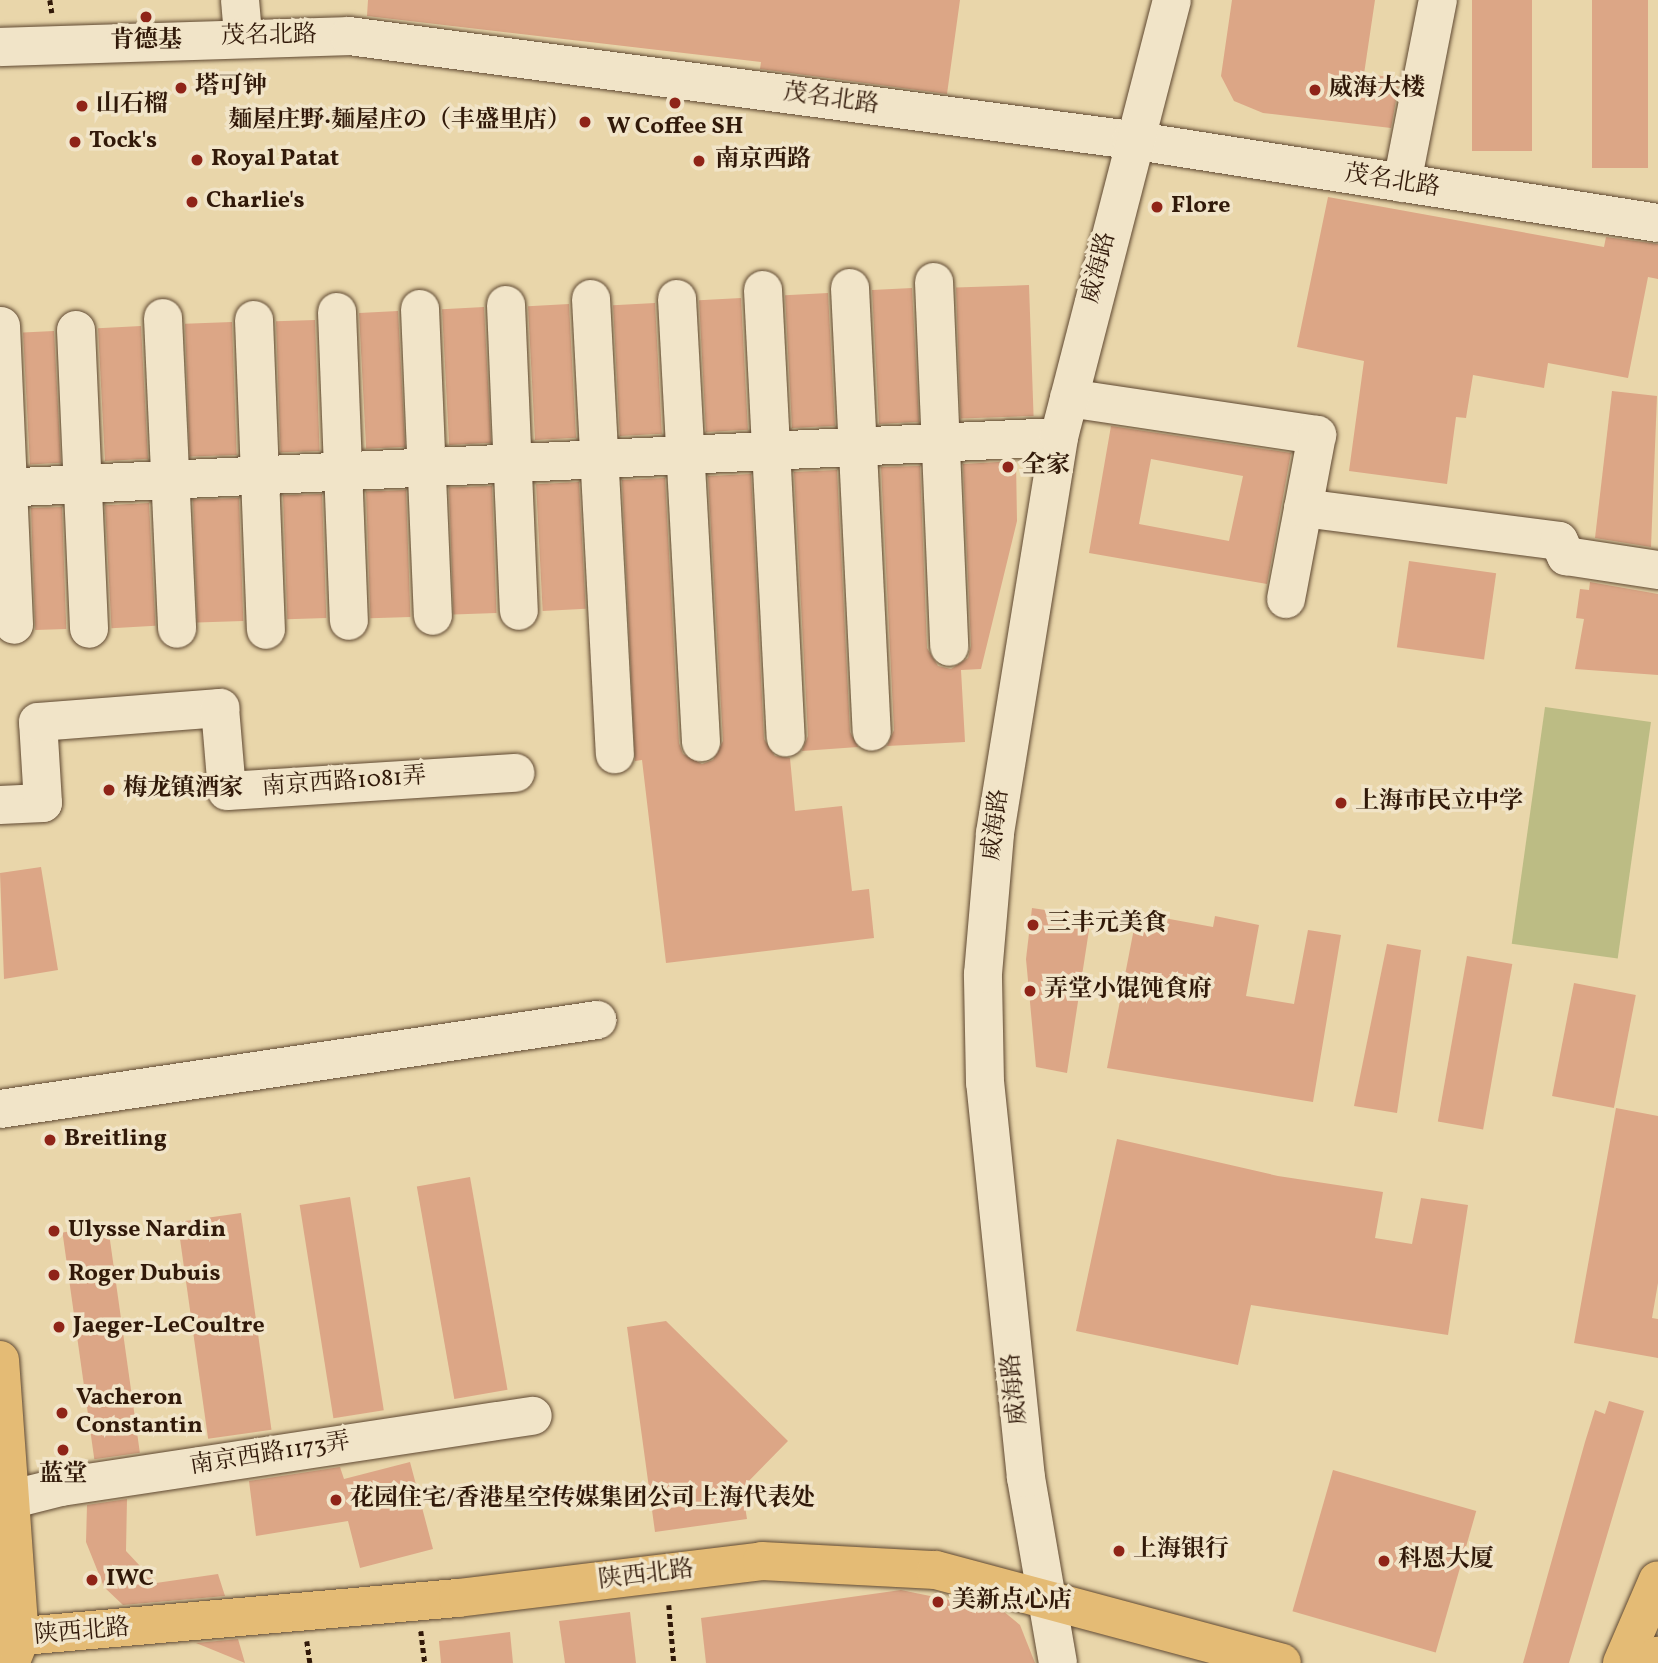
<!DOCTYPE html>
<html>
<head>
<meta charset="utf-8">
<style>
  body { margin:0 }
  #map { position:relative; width:1658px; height:1663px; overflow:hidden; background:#e9d6aa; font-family:Vollkorn,"Noto Serif SC","Noto Serif JP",serif }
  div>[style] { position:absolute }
  .green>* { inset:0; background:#bcbc84; transform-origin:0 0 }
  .building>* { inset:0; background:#dca686; transform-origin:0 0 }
  .path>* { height:4.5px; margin-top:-2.25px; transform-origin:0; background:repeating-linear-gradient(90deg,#311909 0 5px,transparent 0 8.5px) }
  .roads { filter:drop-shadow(0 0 2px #5f4831) drop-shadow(0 0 2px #5f4831) }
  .minor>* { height:38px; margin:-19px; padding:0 19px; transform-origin:19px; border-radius:19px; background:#f1e4c8 }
  .major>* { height:38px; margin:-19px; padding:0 19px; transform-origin:19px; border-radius:19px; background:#e4bb75 }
  .highway>* { height:38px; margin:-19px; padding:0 19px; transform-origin:19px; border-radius:19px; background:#e4bb75 }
  .dots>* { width:19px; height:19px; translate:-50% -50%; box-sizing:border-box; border:4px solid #f1e4c8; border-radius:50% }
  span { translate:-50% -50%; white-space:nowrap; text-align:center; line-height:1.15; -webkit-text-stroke:7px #f1e4c8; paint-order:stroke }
  .street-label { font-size:24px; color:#311909 }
  .poi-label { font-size:24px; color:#311909; font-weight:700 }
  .left { translate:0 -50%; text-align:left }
  .right { translate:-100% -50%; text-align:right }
</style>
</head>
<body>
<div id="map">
  <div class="green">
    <i style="left:1545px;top:707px;width:107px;height:239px;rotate:8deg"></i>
  </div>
  <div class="building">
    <i style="clip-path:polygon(368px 0,960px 0,947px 94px,760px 69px,761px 62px,367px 16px)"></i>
    <i style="clip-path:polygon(1232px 0,1375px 0,1364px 74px,1400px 78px,1391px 128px,1263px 113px,1234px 101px,1221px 76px)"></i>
    <i style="left:1472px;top:0;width:60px;height:151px"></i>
    <i style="left:1592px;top:0;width:56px;height:168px"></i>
    <i style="clip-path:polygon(1328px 197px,1604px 247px,1606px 237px,1658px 244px,1658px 279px,1648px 277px,1628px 378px,1548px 363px,1544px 388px,1473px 375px,1466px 418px,1456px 417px,1447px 484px,1349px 471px,1364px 361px,1297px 347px)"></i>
    <i style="left:1029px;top:285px;width:131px;height:73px;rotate:88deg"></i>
    <i style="left:912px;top:288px;width:134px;height:40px;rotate:87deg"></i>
    <i style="left:828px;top:293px;width:133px;height:43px;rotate:87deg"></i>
    <i style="left:741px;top:298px;width:132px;height:42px;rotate:87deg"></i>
    <i style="left:655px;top:303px;width:131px;height:42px;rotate:87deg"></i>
    <i style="left:569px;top:304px;width:134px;height:41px;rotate:87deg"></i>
    <i style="left:484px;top:307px;width:136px;height:42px;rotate:87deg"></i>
    <i style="left:398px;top:311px;width:136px;height:39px;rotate:87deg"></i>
    <i style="left:315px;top:320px;width:131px;height:39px;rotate:88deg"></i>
    <i style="left:232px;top:322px;width:133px;height:47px;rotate:88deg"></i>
    <i style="left:141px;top:326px;width:133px;height:43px;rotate:87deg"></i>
    <i style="left:54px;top:331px;width:132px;height:31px;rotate:87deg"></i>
    <i style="clip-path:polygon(1612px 391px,1657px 396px,1651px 547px,1595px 538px)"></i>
    <i style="clip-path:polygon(evenodd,1111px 426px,1291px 453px,1267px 584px,1089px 553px,1111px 426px,1151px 459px,1243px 476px,1229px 541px,1139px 524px,1151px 459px)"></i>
    <i style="clip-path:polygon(1016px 461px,1017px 521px,981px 669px,961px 670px,965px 742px,887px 746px,894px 730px,881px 467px,920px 466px,927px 648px,938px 666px,951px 669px,968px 658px,971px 646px,963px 464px)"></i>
    <i style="clip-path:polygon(837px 470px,850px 732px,858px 747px,802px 751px,808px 736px,794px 472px)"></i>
    <i style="clip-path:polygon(751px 474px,764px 739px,775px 756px,790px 758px,795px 811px,842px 806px,852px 891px,869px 889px,874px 938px,666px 963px,642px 760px,635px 761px,622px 480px,665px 478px,679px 743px,683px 754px,702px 764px,713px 760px,723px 741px,708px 476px)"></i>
    <i style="left:579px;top:482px;width:127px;height:43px;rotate:87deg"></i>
    <i style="left:492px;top:486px;width:127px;height:43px;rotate:88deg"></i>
    <i style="left:406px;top:490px;width:127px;height:40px;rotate:88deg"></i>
    <i style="left:322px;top:494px;width:124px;height:39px;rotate:88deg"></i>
    <i style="left:239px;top:498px;width:123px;height:46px;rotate:88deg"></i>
    <i style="left:149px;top:503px;width:123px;height:44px;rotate:87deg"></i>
    <i style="left:62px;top:507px;width:122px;height:31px;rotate:88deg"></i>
    <i style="left:1409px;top:561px;width:88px;height:87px;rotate:8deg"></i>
    <i style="clip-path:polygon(1590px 582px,1658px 594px,1658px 675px,1575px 669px,1584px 619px,1576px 618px,1580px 589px,1589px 590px)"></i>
    <i style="clip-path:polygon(41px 867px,58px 970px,4px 979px,0 873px)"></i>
    <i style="clip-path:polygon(1032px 908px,1091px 917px,1067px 1073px,1036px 1067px,1026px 959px)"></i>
    <i style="clip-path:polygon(1137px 913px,1213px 927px,1215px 916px,1259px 925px,1246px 996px,1294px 1004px,1308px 930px,1341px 935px,1313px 1102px,1107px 1068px)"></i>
    <i style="clip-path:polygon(1387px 944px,1421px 950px,1397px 1113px,1354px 1106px)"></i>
    <i style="left:1467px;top:956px;width:46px;height:168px;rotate:10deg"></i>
    <i style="left:1574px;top:983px;width:63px;height:115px;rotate:11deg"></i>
    <i style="clip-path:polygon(1616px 1108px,1658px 1116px,1658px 1283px,1652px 1318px,1658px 1319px,1658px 1358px,1574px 1343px)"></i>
    <i style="clip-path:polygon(1117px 1139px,1278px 1176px,1383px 1192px,1375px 1238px,1412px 1244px,1421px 1198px,1468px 1205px,1448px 1335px,1251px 1305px,1238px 1365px,1076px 1331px)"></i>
    <i style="left:470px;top:1177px;width:216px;height:54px;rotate:80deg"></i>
    <i style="left:350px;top:1197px;width:216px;height:51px;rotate:81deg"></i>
    <i style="left:241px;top:1213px;width:219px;height:64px;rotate:82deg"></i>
    <i style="left:108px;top:1226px;width:229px;height:46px;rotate:82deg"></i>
    <i style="clip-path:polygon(666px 1321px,788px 1441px,742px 1488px,747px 1519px,655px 1532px,627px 1327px)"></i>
    <i style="clip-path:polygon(1609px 1401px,1644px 1411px,1569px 1663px,1523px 1663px,1585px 1442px,1595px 1410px,1605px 1414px)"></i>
    <i style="clip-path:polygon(410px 1462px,433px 1549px,360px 1568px,348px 1521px,256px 1536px,249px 1481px,340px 1467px,344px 1479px)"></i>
    <i style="left:1333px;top:1470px;width:149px;height:147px;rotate:16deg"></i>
    <i style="clip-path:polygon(127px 1499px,126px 1551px,156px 1583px,218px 1574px,225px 1596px,123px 1605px,104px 1587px,86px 1542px,87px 1505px)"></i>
    <i style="clip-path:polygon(901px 1590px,1003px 1611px,1020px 1625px,1035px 1663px,706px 1663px,701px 1618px)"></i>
    <i style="clip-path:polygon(630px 1612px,636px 1663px,565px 1663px,559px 1621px)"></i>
    <i style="clip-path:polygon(510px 1632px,513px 1663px,441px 1663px,439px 1641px)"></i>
    <i style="clip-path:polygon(238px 1639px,245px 1663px,196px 1643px)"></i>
  </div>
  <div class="path">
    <i style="left:50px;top:0;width:13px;rotate:81deg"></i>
    <i style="left:669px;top:1605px;width:58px;rotate:85.1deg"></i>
    <i style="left:421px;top:1631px;width:32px;rotate:83deg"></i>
    <i style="left:307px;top:1641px;width:22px;rotate:82deg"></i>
  </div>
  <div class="roads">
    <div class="minor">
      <i style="left:240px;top:0;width:37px;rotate:85deg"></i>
      <i style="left:0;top:47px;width:349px;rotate:-1.8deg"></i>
      <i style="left:349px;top:36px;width:789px;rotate:7.58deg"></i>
      <i style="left:1131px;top:140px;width:533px;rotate:8.95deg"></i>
      <i style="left:1402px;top:183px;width:187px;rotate:-78.9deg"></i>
      <i style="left:934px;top:282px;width:365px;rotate:87.6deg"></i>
      <i style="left:850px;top:288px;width:444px;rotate:87.2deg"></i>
      <i style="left:763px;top:290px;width:448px;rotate:87.1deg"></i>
      <i style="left:591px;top:299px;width:456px;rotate:87deg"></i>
      <i style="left:677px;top:299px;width:444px;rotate:86.9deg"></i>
      <i style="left:506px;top:305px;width:306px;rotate:87.6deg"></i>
      <i style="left:420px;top:309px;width:307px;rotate:87.6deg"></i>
      <i style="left:337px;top:312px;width:309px;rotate:87.8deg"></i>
      <i style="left:163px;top:318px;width:311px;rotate:87.4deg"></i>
      <i style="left:254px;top:320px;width:310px;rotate:87.8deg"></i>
      <i style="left:1px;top:326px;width:299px;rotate:87.5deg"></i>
      <i style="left:76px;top:330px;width:299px;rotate:87.5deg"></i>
      <i style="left:1069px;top:398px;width:251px;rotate:8.5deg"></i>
      <i style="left:1317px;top:435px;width:167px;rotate:100.7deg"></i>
      <i style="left:0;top:488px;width:1060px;rotate:-2.76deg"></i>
      <i style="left:1303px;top:508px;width:258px;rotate:7.3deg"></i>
      <i style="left:1559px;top:541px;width:17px;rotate:65deg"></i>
      <i style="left:1566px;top:556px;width:93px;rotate:8.7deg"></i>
      <i style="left:0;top:805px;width:43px;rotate:-2.7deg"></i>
      <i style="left:43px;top:803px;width:81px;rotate:-93.5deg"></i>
      <i style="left:38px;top:722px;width:183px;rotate:-4.4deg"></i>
      <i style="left:220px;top:708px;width:83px;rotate:85.2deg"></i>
      <i style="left:227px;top:791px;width:289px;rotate:-3.6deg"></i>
      <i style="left:0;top:1109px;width:604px;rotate:-8.48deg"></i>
      <i style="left:9px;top:1500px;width:54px;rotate:-14deg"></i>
      <i style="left:61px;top:1487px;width:477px;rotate:-8.6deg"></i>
      <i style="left:1058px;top:1663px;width:188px;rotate:-99.8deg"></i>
      <i style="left:1026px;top:1478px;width:397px;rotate:-95.9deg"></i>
      <i style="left:985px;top:1083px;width:109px;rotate:-91.1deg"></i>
      <i style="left:983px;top:974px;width:142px;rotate:-85.1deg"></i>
      <i style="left:995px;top:833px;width:401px;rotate:-80.8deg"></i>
      <i style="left:1059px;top:437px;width:451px;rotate:-75.5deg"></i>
    </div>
    <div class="major">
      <i style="left:0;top:1360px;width:280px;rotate:85.9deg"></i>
      <i style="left:20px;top:1639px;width:24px;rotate:112deg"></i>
      <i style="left:0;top:1638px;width:460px;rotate:-5deg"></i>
      <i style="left:458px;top:1598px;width:306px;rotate:-6.9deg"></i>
      <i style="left:762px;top:1561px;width:174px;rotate:3deg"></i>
      <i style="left:936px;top:1570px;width:358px;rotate:15deg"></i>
      <i style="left:1622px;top:1663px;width:90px;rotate:-66.6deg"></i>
    </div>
    <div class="highway">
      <i style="left:1655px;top:1663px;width:8px;rotate:-67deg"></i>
    </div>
  </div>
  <div class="dots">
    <i style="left:146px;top:17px;background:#8f2418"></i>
    <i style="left:181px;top:88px;background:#8f2418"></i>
    <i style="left:1315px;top:90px;background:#8f2418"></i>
    <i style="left:675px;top:103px;background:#8f2418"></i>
    <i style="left:82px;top:106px;background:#8f2418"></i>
    <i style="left:585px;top:122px;background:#8f2418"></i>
    <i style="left:75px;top:142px;background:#8f2418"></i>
    <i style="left:197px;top:160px;background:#8f2418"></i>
    <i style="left:699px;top:161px;background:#8f2418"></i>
    <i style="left:192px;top:202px;background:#8f2418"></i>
    <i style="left:1157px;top:207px;background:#8f2418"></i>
    <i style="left:1008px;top:467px;background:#8f2418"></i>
    <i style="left:109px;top:790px;background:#8f2418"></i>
    <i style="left:1341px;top:803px;background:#8f2418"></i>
    <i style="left:1033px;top:925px;background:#8f2418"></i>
    <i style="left:1030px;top:991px;background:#8f2418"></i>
    <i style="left:50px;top:1140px;background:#8f2418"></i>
    <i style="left:54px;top:1231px;background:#8f2418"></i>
    <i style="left:54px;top:1275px;background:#8f2418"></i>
    <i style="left:59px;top:1327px;background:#8f2418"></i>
    <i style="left:62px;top:1413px;background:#8f2418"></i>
    <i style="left:63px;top:1450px;background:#8f2418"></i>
    <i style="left:336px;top:1500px;background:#8f2418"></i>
    <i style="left:1119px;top:1551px;background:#8f2418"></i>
    <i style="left:1384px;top:1561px;background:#8f2418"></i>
    <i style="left:92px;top:1580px;background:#8f2418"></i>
    <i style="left:938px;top:1602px;background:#8f2418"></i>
  </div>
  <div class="street-label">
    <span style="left:269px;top:37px;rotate:-1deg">茂名北路</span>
    <span style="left:831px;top:100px;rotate:8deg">茂名北路</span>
    <span style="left:1392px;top:182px;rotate:9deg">茂名北路</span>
    <span style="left:1100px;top:268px;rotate:-76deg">威海路</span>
    <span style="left:344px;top:783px;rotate:-4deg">南京西路1081弄</span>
    <span style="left:997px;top:825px;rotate:-83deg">威海路</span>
    <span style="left:1016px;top:1389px;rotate:-96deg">威海路</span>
    <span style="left:270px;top:1455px;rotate:-9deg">南京西路1173弄</span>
    <span style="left:646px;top:1576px;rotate:-7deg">陕西北路</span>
    <span style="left:82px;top:1633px;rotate:-5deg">陕西北路</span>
  </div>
  <div class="poi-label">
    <span style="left:146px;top:42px">肯德基</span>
    <span class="left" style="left:195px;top:88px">塔可钟</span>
    <span class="left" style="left:1329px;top:90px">威海大楼</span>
    <span class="left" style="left:96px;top:106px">山石榴</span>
    <span class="right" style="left:571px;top:122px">麺屋庄野·麺屋庄の（丰盛里店）</span>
    <span style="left:675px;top:128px">W Coffee SH</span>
    <span class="left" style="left:89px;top:142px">Tock's</span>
    <span class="left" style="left:211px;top:160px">Royal Patat</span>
    <span class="left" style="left:715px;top:161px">南京西路</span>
    <span class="left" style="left:206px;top:202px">Charlie's</span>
    <span class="left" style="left:1171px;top:207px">Flore</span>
    <span class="left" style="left:1022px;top:467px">全家</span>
    <span class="left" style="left:123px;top:790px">梅龙镇酒家</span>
    <span class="left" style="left:1355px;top:803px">上海市民立中学</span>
    <span class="left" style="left:1047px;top:925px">三丰元美食</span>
    <span class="left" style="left:1044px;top:991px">弄堂小馄饨食府</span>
    <span class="left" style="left:64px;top:1140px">Breitling</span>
    <span class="left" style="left:68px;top:1231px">Ulysse Nardin</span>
    <span class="left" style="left:68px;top:1275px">Roger Dubuis</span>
    <span class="left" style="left:73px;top:1327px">Jaeger-LeCoultre</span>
    <span class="left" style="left:76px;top:1413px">Vacheron<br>Constantin</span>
    <span style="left:63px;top:1476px">蓝堂</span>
    <span class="left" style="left:350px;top:1500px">花园住宅/香港星空传媒集团公司上海代表处</span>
    <span class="left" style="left:1133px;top:1551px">上海银行</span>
    <span class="left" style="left:1398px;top:1561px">科恩大厦</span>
    <span class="left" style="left:106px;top:1580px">IWC</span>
    <span class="left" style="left:952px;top:1602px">美新点心店</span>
  </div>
</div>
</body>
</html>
